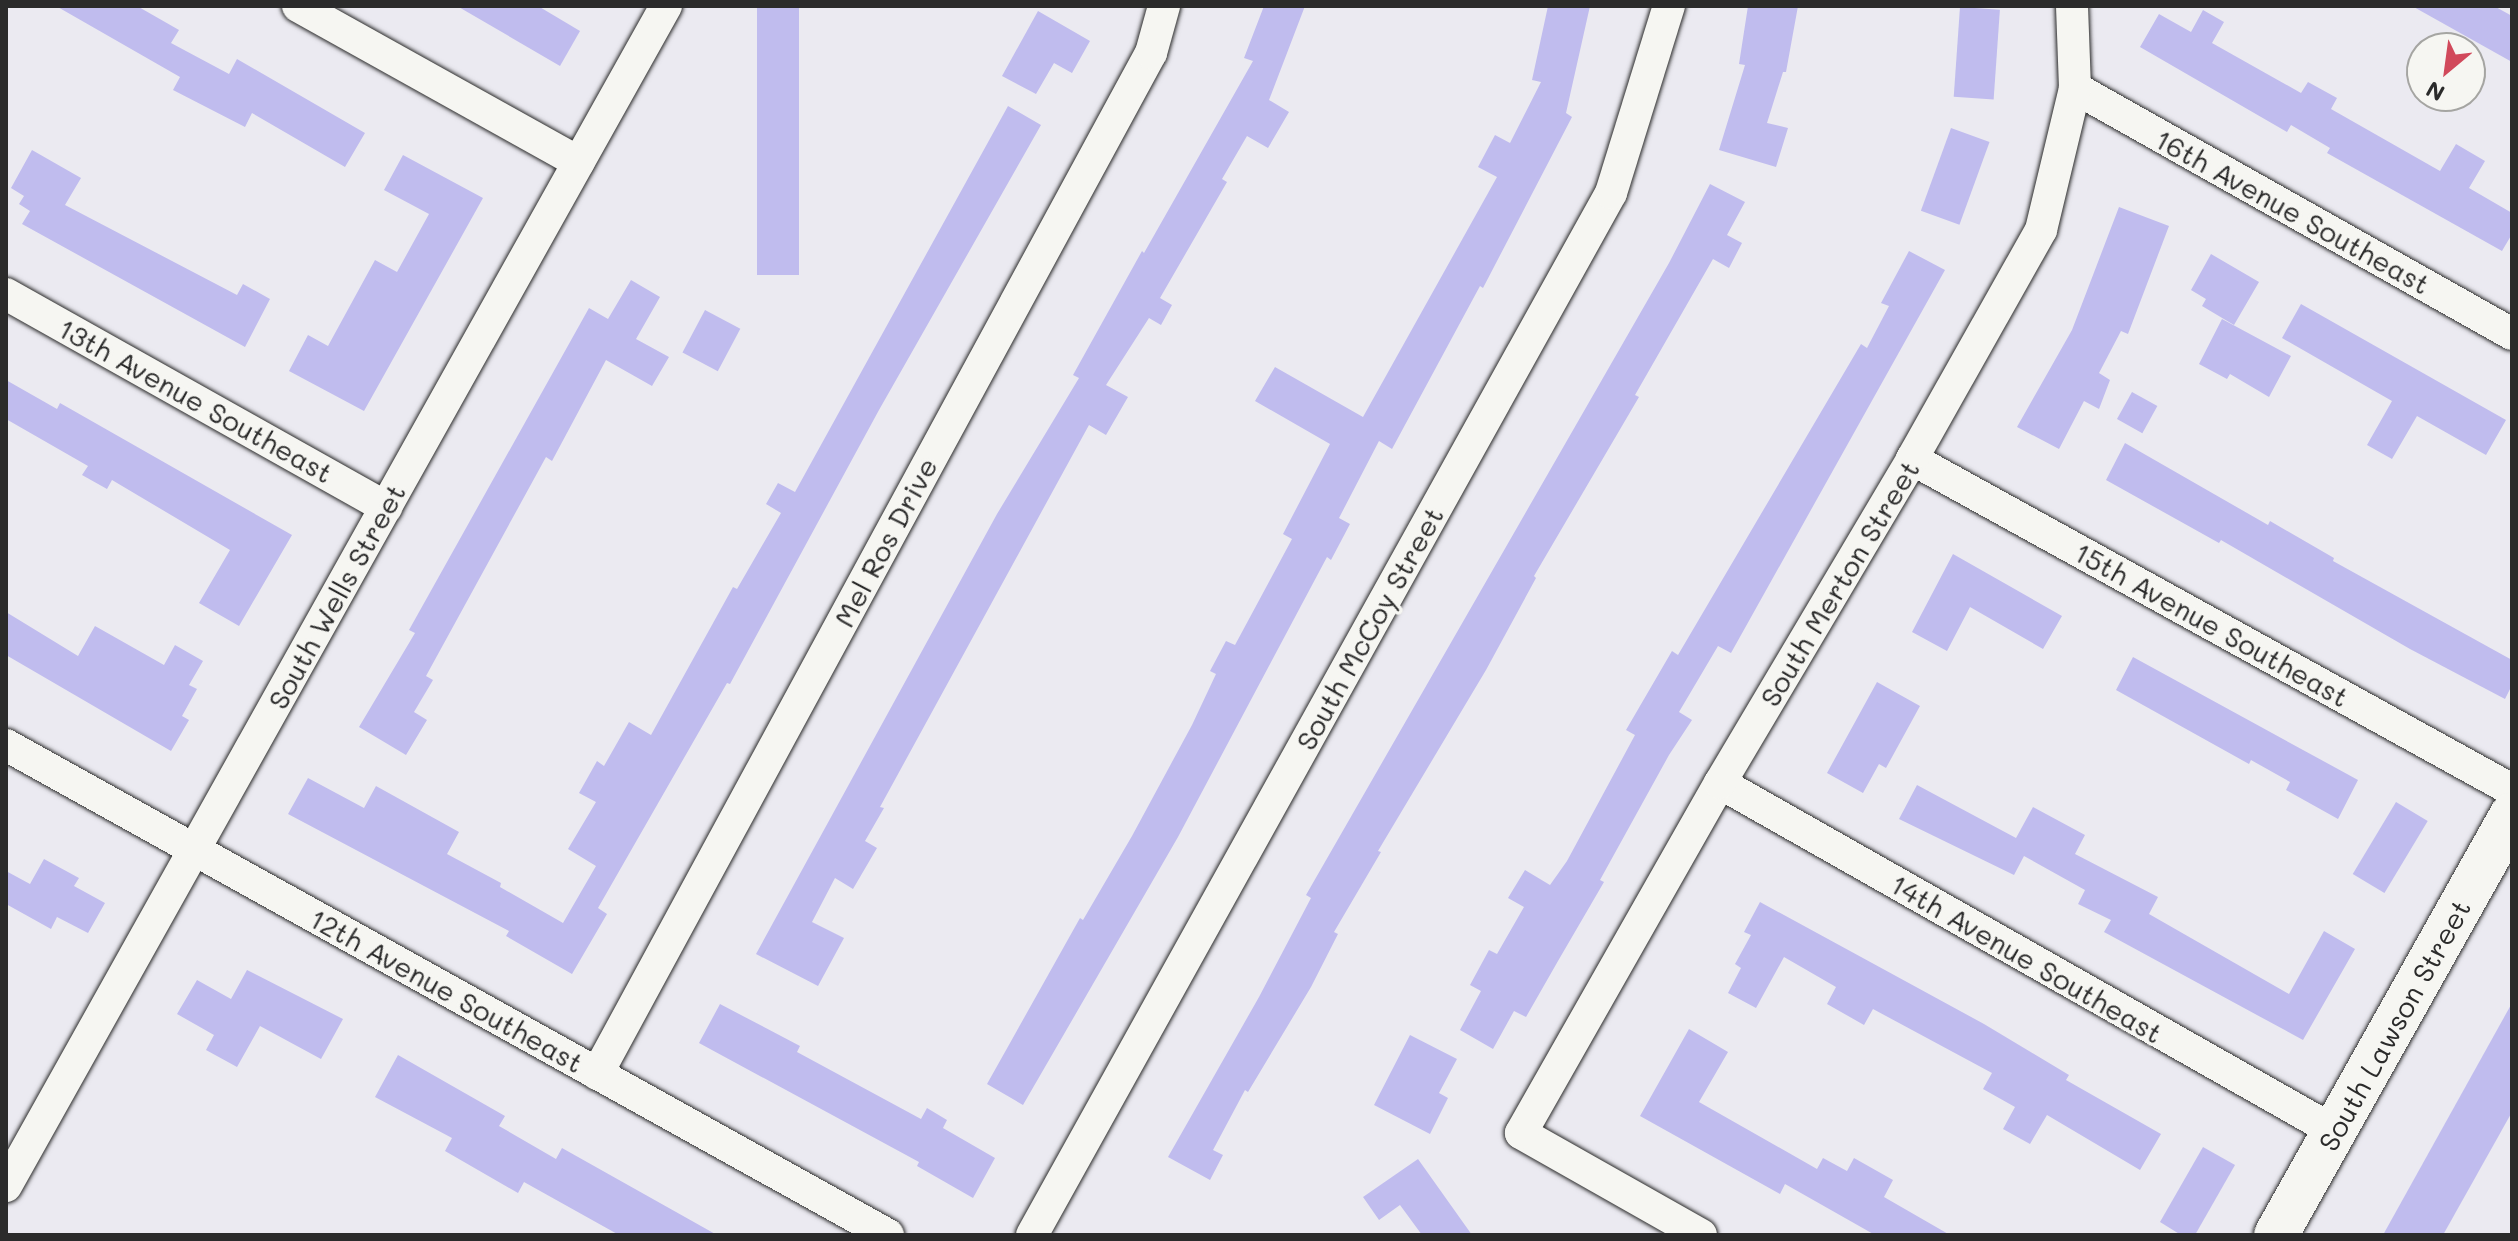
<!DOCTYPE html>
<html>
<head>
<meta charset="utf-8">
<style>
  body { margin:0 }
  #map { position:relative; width:2518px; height:1241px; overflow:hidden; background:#ebeaf1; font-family:Mali,sans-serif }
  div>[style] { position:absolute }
  .building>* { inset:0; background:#c0bcee; transform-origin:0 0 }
  .roads { filter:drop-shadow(0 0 2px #2b2b2b) drop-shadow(0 0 2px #2b2b2b) }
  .street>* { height:32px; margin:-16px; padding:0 16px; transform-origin:16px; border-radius:16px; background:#f6f6f2 }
  .secondary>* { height:44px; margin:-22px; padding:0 22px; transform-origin:22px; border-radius:22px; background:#f6f6f2 }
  span { translate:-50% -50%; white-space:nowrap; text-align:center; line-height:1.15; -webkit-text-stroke:7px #f6f6f2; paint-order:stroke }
  .street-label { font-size:28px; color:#2b2b2b }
  .frame { position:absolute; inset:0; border:8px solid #2b2b2b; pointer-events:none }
  .north { position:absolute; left:2406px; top:32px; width:80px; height:80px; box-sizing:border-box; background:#f6f6f2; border:2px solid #a5a5a2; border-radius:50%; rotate:209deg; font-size:22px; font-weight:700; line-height:32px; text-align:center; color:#2b2b2b }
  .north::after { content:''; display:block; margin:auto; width:28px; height:36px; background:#d1495b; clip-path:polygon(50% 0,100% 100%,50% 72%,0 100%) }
</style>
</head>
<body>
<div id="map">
  <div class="building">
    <i style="clip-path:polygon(56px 6px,137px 6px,179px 30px,171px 43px,229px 74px,237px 59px,365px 133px,345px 167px,252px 113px,245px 127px,173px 90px,180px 77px)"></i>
    <i style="clip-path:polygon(457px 6px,538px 6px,580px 31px,560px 66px)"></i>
    <i style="left:757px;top:6px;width:42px;height:269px"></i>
    <i style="clip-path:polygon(1264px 6px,1305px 6px,1269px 100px,1289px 112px,1268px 148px,1247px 136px,1222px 179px,1227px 182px,1160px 298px,1172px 305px,1161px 325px,1149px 318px,1106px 385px,1128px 397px,1106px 435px,1089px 425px,880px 807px,884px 808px,865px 841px,877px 848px,853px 889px,835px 878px,812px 922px,844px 938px,818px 986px,756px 954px,997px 514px,1079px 378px,1073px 375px,1142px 251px,1144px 253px,1253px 61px,1244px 58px)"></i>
    <i style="clip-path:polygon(1548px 6px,1590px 6px,1566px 113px,1572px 117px,1483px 288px,1480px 286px,1392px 449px,1379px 441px,1339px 518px,1350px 524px,1331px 560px,1327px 557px,1178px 837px,1023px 1105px,987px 1084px,1080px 918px,1083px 920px,1132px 836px,1192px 725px,1216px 674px,1210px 671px,1226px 641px,1235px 645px,1292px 539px,1283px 534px,1330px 444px,1255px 401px,1275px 367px,1363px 417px,1497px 177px,1478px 167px,1495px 135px,1510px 143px,1541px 82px,1532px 80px)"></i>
    <i style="clip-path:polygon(1748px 6px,1798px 6px,1786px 72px,1783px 72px,1767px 123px,1788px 128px,1776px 167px,1719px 150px,1745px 65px,1739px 64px)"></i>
    <i style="clip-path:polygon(2412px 6px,2494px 6px,2512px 16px,2512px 62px)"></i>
    <i style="left:1960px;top:7px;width:40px;height:90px;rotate:4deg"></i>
    <i style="clip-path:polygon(2203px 10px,2224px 22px,2212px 43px,2301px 93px,2308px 82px,2337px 98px,2331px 109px,2440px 171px,2456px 144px,2485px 161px,2469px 188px,2512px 213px,2512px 234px,2502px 251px,2327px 153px,2330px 148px,2291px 125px,2287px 132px,2140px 47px,2159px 14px,2191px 32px)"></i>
    <i style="clip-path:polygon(1038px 11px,1090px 41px,1072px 73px,1054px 63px,1036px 94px,1002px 76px)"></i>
    <i style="clip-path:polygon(1008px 106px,1041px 125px,879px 410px,730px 684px,727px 683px,598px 908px,607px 914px,572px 974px,506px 936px,509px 931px,288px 814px,308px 778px,364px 808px,376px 786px,459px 832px,447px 854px,501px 883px,500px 887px,563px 923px,596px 866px,568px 849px,596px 802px,579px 793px,597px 761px,604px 766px,629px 722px,651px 735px,733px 587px,737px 589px,781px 513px,766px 504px,778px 483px,795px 492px)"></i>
    <i style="left:1951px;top:128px;width:41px;height:88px;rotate:20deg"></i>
    <i style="clip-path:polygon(32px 150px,81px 178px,65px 205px,237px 295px,243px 284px,270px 299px,245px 347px,22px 224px,30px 211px,19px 204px,24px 196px,11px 188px)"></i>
    <i style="clip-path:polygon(403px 155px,483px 198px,364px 411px,289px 371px,308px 335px,328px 346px,375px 260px,397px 272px,429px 214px,384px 190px)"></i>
    <i style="clip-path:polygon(1710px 184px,1745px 202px,1727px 235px,1742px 243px,1729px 268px,1713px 259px,1635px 395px,1639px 397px,1534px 576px,1536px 578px,1486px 670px,1378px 851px,1381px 852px,1334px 932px,1338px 934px,1311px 987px,1248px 1092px,1245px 1090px,1213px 1150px,1223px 1155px,1210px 1180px,1168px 1157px,1259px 997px,1311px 898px,1306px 895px,1669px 263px)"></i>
    <i style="clip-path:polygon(2119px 207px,2169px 226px,2128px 334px,2121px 331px,2099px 373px,2110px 380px,2099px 409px,2084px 401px,2059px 449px,2017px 427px,2072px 330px)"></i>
    <i style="clip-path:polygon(1909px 251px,1945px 270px,1731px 653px,1718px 646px,1679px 712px,1692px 720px,1669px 755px,1600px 880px,1604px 882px,1558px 961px,1526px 1017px,1514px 1011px,1493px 1049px,1460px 1030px,1481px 991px,1470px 985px,1489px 950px,1497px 954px,1524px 907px,1508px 898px,1525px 870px,1550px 885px,1567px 861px,1635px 735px,1626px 730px,1672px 651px,1678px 655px,1861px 344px,1867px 348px,1889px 306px,1881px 303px)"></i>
    <i style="clip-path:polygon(2211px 254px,2259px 282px,2234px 325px,2202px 306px,2206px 299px,2191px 290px)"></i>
    <i style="clip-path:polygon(631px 280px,660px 297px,636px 339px,669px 357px,652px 386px,606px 360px,552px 461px,546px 457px,426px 676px,433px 680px,414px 712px,427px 720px,406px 755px,359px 727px,415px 633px,409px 630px,589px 308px,608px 319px)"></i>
    <i style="clip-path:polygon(2301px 304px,2506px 420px,2486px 455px,2417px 416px,2392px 459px,2367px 445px,2392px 401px,2282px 338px)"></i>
    <i style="left:705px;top:310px;width:40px;height:48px;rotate:28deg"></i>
    <i style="clip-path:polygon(2222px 319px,2291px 356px,2269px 397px,2230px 374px,2227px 379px,2199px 364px)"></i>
    <i style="clip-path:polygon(6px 380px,57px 409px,60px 403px,292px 535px,239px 626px,199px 603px,230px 550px,112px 480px,107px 489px,82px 475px,88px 466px,6px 419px)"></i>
    <i style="left:2132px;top:392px;width:29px;height:31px;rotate:29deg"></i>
    <i style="clip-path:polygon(2125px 443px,2268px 525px,2270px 521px,2334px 558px,2333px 561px,2512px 660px,2512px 685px,2505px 699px,2410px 649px,2221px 540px,2219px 543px,2106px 480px)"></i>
    <i style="clip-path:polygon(1953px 554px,2062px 616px,2043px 649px,1970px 607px,1947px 651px,1912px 632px)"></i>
    <i style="clip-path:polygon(6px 612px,78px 656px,95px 626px,164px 665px,175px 645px,203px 661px,189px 685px,197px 689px,182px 716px,189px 720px,171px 751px,6px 655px)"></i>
    <i style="clip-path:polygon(2133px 657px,2358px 780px,2338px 819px,2286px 790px,2290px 782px,2251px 760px,2249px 764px,2116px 690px)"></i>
    <i style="clip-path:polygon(1877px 682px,1920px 706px,1886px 768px,1879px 764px,1863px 793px,1827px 773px)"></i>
    <i style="clip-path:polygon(1917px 785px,2016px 838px,2033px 807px,2085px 835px,2075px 854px,2158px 897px,2149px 914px,2289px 994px,2324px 931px,2355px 949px,2303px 1040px,2104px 932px,2111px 920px,2078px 904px,2085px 890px,2024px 856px,2014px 875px,1899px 819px)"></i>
    <i style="left:2396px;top:802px;width:37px;height:84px;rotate:31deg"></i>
    <i style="clip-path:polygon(44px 859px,79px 878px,74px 886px,105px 903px,88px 933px,57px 917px,51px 929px,6px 904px,6px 871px,30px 884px)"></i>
    <i style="clip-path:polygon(1760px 902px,1984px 1024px,2069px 1075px,2066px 1080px,2161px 1134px,2140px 1170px,2047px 1115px,2030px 1144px,2003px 1129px,2015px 1107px,1983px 1089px,1992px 1073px,1873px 1009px,1864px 1025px,1827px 1004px,1836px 987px,1784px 957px,1756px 1008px,1728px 993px,1741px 968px,1735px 964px,1751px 935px,1744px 932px)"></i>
    <i style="clip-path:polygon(247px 970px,343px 1019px,321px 1059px,260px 1026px,237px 1067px,206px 1050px,214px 1035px,177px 1014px,197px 980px,231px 999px)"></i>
    <i style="clip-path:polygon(2512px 1003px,2512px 1112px,2443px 1235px,2383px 1235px)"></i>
    <i style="clip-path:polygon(720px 1004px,800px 1046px,797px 1052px,921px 1119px,927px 1108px,947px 1120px,943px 1128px,995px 1158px,973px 1198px,917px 1166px,919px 1162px,699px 1043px)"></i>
    <i style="clip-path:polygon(1689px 1029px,1728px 1052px,1699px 1102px,1817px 1169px,1823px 1158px,1847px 1171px,1854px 1158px,1893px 1180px,1884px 1197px,1950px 1235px,1875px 1235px,1785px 1184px,1780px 1194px,1640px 1116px)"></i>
    <i style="clip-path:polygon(1410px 1035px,1457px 1059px,1439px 1093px,1448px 1098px,1430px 1134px,1374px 1105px)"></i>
    <i style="clip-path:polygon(398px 1055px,505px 1116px,499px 1126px,556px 1159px,562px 1148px,717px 1235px,619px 1235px,524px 1182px,518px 1193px,445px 1151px,452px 1138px,375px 1097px)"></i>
    <i style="clip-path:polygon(2203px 1147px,2235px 1165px,2195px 1235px,2181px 1235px,2160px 1222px)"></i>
    <i style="clip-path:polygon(1418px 1159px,1472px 1235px,1422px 1235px,1400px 1205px,1379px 1220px,1363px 1197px)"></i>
  </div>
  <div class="roads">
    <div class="street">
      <i style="left:298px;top:6px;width:321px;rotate:29.1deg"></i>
      <i style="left:2075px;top:88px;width:501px;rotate:29.38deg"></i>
      <i style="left:6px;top:294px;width:436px;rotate:29.3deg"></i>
      <i style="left:1912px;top:459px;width:685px;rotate:28.88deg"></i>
      <i style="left:6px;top:745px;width:1009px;rotate:29.05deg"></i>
      <i style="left:1720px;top:783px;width:706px;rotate:29.54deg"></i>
      <i style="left:597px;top:1074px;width:1162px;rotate:-61.52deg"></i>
      <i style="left:1151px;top:53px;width:49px;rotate:-74.5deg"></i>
      <i style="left:6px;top:1186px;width:1352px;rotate:-60.78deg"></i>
      <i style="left:1032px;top:1235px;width:1192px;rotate:-60.94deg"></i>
      <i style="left:1611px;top:193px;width:196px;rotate:-72.8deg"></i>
      <i style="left:1701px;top:1235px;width:207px;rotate:-150.5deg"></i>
      <i style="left:1521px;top:1133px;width:403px;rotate:-60.4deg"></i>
      <i style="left:1720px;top:783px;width:377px;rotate:-59.3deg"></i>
      <i style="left:1912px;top:459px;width:263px;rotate:-60.6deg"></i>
      <i style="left:2041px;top:230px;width:146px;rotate:-76.5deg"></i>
      <i style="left:2075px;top:88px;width:82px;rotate:-92.1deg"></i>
    </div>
    <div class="secondary">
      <i style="left:2276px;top:1235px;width:482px;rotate:-60.7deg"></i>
    </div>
  </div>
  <div class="street-label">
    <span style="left:2293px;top:211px;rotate:29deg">16th Avenue Southeast</span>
    <span style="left:196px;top:400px;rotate:29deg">13th Avenue Southeast</span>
    <span style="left:885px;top:542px;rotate:-62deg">Mel Ros Drive</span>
    <span style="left:1839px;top:583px;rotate:-59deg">South Merton Street</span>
    <span style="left:336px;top:596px;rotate:-61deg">South Wells Street</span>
    <span style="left:2212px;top:624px;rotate:29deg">15th Avenue Southeast</span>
    <span style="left:1369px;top:628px;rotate:-61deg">South McCoy Street</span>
    <span style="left:2027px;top:958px;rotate:30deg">14th Avenue Southeast</span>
    <span style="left:447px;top:990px;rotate:29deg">12th Avenue Southeast</span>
    <span style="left:2394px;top:1025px;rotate:-61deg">South Lawson Street</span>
  </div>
  <div class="frame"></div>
  <div class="north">N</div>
</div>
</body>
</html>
